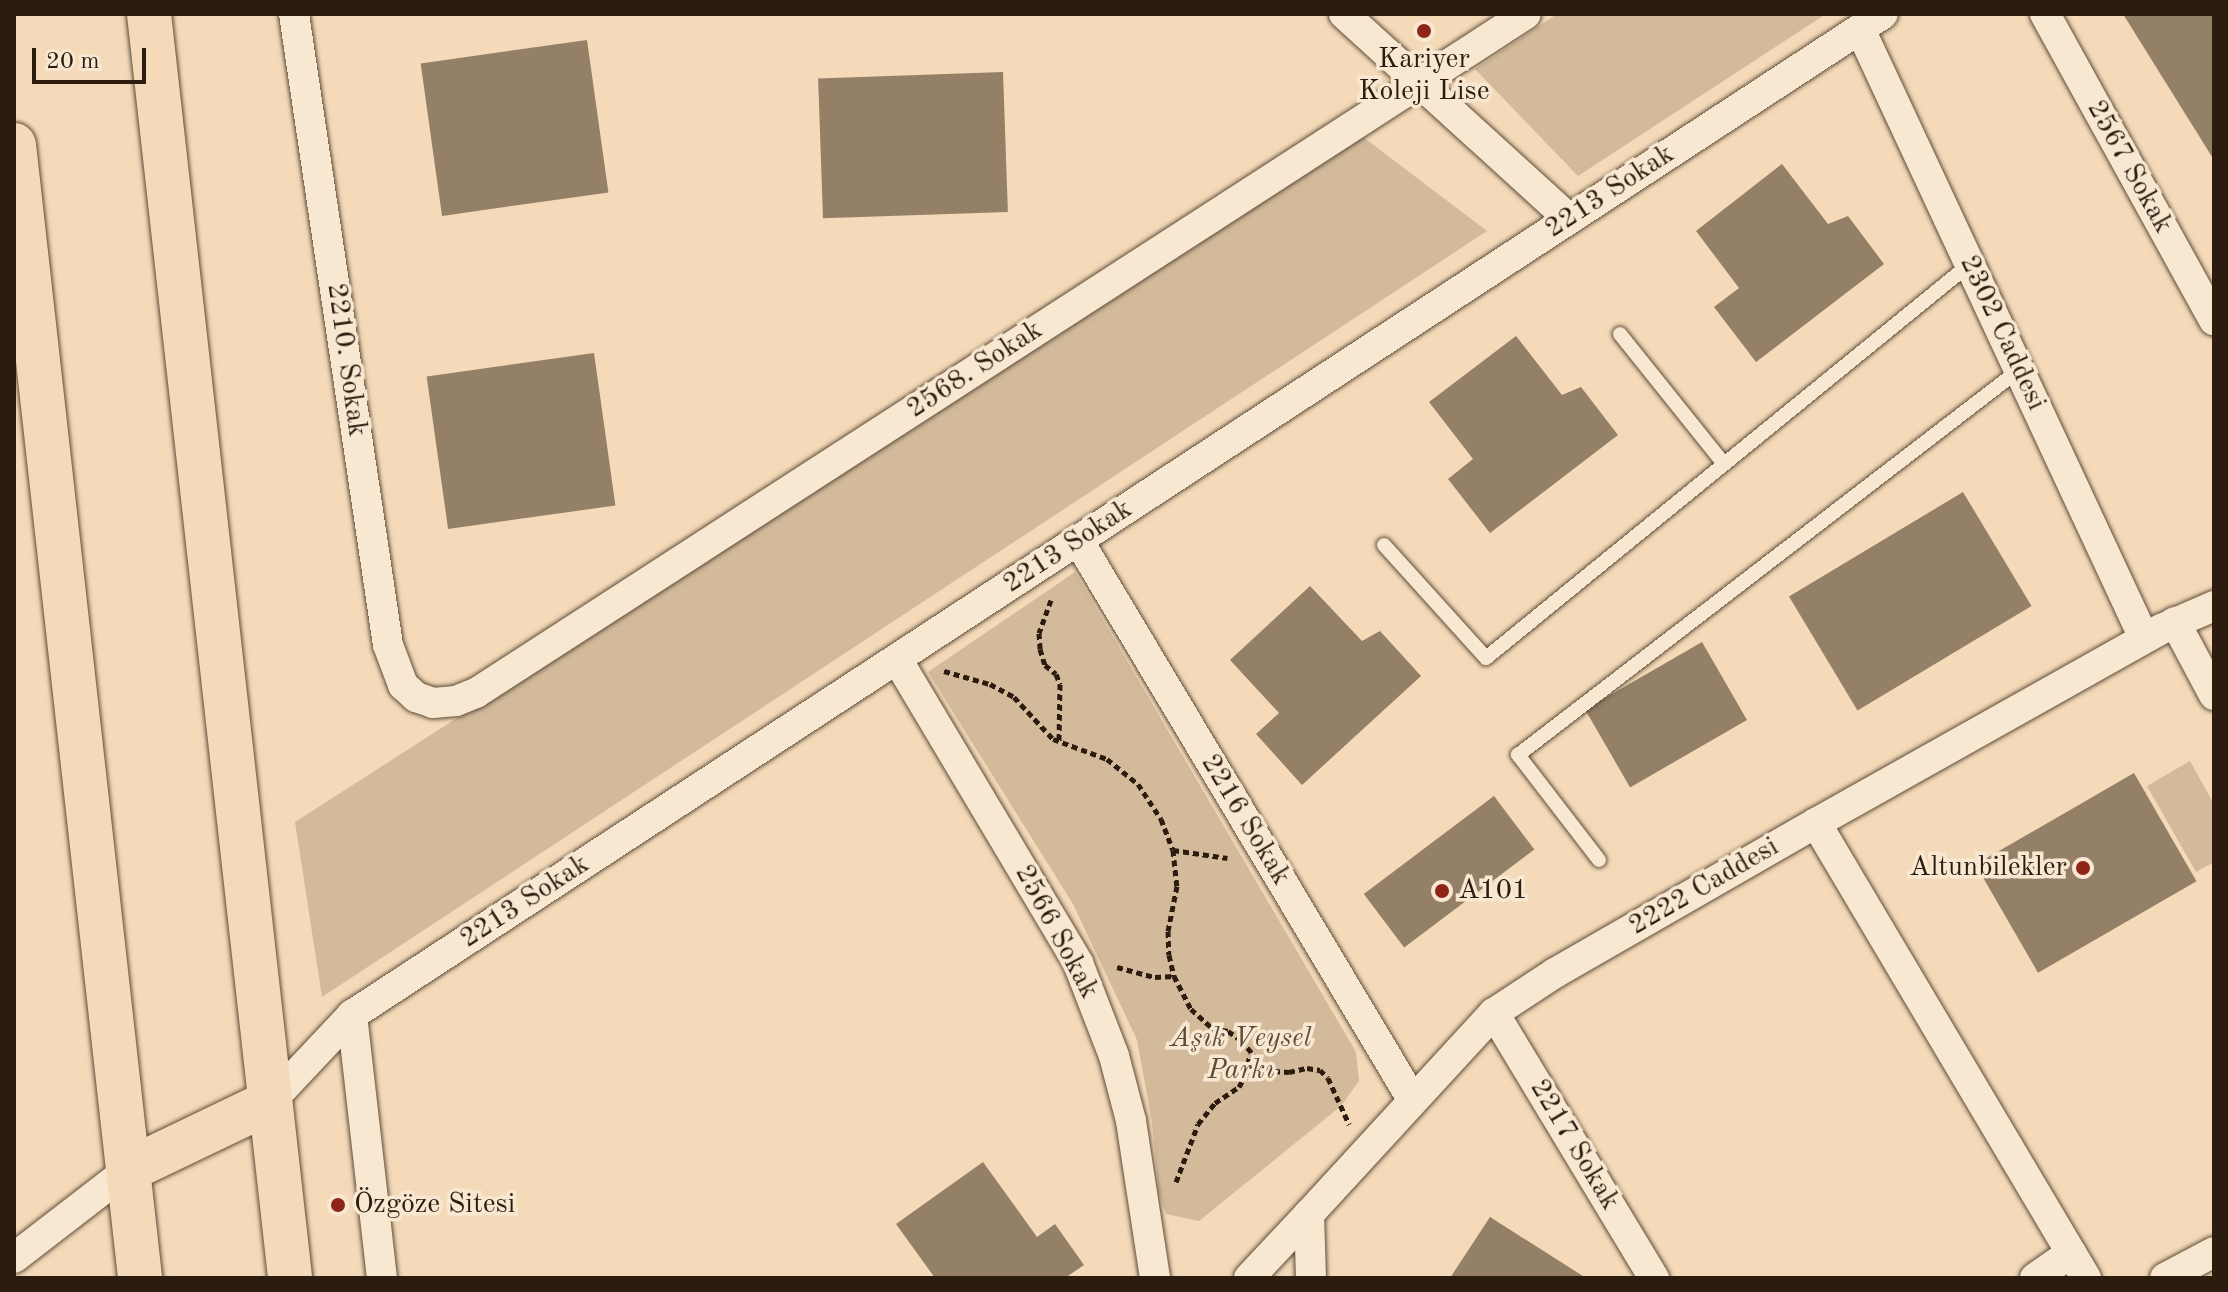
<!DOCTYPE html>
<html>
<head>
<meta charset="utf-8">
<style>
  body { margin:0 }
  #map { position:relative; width:2228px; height:1292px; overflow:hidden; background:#f4dab8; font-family:"Old Standard TT",serif }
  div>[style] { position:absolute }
  .green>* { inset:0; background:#d2ba9b }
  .building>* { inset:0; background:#947f67; transform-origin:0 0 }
  .path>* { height:5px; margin-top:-2.5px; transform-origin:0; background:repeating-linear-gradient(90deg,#2c1c0f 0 6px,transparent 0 10px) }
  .roads { filter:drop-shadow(0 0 2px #5e4c39) drop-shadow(0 0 2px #5e4c39) }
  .lane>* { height:14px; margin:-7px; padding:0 7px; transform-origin:7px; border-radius:7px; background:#f8e7d1 }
  .street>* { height:30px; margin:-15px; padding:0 15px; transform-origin:15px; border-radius:15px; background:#f8e7d1 }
  .primary>* { height:44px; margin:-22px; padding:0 22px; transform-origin:22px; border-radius:22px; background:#f4dab8 }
  .dots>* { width:22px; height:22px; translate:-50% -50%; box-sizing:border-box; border:4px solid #f8e7d1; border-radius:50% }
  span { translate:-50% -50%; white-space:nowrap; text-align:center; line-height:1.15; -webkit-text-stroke:7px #f8e7d1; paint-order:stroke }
  .poi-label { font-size:28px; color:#2c1c0f }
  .right { translate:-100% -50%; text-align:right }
  .left { translate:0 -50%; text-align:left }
  .street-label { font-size:28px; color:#2c1c0f }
  .park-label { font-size:28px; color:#5e4b39; font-style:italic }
  .frame { position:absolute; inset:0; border:16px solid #2c1c0f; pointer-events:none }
  .scale { position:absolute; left:32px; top:48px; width:114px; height:36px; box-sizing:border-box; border:4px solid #2c1c0f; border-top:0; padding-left:10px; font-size:24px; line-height:28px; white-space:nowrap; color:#2c1c0f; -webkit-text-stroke:6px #f8e7d1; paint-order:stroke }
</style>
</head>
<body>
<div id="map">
  <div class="green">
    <i style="clip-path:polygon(1557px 14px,1826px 14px,1578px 176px,1475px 69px)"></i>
    <i style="clip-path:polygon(1363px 137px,1487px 231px,322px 997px,295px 822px)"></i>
    <i style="clip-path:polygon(1075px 572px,1356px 1052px,1359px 1081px,1341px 1106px,1199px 1221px,1166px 1214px,1159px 1193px,1152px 1122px,1137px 1040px,1073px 904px,928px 672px)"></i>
    <i style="clip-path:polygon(2190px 761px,2214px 804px,2214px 862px,2196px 872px,2147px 786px)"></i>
  </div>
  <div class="building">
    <i style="clip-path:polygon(2123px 14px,2214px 14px,2214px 160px)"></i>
    <i style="left:587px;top:40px;width:154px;height:168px;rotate:82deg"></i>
    <i style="left:1003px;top:72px;width:140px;height:185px;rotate:88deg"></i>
    <i style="clip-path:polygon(1782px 164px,1828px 224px,1848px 216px,1884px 264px,1756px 362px,1714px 307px,1739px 288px,1696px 231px)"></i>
    <i style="clip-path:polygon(1516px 336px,1562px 395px,1581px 387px,1618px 435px,1490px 533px,1448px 479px,1473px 459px,1429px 402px)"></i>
    <i style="left:594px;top:353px;width:154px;height:169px;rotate:82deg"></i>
    <i style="left:1963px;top:492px;width:133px;height:203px;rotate:59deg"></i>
    <i style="clip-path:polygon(1310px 586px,1362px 641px,1380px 631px,1421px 676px,1302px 785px,1256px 734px,1279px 713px,1230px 660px)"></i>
    <i style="left:1702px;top:642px;width:90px;height:135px;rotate:60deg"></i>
    <i style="left:2134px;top:773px;width:125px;height:183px;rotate:60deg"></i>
    <i style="left:1494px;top:796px;width:67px;height:163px;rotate:53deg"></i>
    <i style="clip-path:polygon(983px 1162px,1037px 1237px,1055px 1224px,1084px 1265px,1065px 1278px,935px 1278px,896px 1224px)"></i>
    <i style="clip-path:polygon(1490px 1217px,1586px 1278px,1450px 1278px)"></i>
  </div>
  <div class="path">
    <i style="left:1051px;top:600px;width:35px;rotate:110deg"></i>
    <i style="left:1039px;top:633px;width:16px;rotate:86deg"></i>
    <i style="left:1040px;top:649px;width:17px;rotate:73deg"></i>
    <i style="left:1045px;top:665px;width:14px;rotate:39deg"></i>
    <i style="left:1056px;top:674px;width:11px;rotate:68deg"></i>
    <i style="left:1060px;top:684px;width:58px;rotate:91deg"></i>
    <i style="left:944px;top:671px;width:48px;rotate:15.8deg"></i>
    <i style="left:990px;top:684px;width:27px;rotate:28deg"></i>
    <i style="left:1014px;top:697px;width:57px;rotate:47.1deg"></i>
    <i style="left:1053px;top:739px;width:58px;rotate:20.3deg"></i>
    <i style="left:1107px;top:759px;width:40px;rotate:39deg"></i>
    <i style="left:1138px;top:784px;width:42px;rotate:56.7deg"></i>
    <i style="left:1161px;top:819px;width:33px;rotate:69deg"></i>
    <i style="left:1173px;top:850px;width:36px;rotate:84deg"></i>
    <i style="left:1177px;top:886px;width:46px;rotate:101.3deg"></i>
    <i style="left:1168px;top:931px;width:24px;rotate:88deg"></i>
    <i style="left:1169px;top:955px;width:22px;rotate:77deg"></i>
    <i style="left:1174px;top:976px;width:37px;rotate:63deg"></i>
    <i style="left:1191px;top:1009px;width:28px;rotate:42deg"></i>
    <i style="left:1212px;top:1028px;width:16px;rotate:11deg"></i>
    <i style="left:1228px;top:1031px;width:16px;rotate:35deg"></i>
    <i style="left:1241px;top:1040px;width:31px;rotate:50deg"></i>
    <i style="left:1261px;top:1064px;width:15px;rotate:28deg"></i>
    <i style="left:1274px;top:1071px;width:15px;rotate:4deg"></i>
    <i style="left:1289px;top:1072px;width:18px;rotate:-13deg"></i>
    <i style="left:1307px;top:1068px;width:13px;rotate:9deg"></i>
    <i style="left:1320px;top:1070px;width:11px;rotate:45deg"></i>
    <i style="left:1328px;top:1078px;width:51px;rotate:65.5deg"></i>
    <i style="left:1173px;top:850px;width:55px;rotate:8.4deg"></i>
    <i style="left:1117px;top:967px;width:39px;rotate:15deg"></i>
    <i style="left:1155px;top:977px;width:19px;rotate:-3deg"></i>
    <i style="left:1176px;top:1182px;width:62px;rotate:-69.2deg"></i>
    <i style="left:1198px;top:1124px;width:27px;rotate:-51deg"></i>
    <i style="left:1215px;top:1103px;width:29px;rotate:-34deg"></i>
    <i style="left:1239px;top:1087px;width:15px;rotate:-62deg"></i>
    <i style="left:1246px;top:1074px;width:20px;rotate:-79deg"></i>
  </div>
  <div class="roads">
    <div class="lane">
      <i style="left:1620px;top:334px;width:166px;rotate:51.3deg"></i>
      <i style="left:1384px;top:545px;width:152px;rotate:47.9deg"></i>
      <i style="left:1486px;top:658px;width:624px;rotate:-39.15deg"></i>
      <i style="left:1599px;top:860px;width:133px;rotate:-127.6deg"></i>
      <i style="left:1518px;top:755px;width:632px;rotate:-37.54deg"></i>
    </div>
    <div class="street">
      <i style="left:294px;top:14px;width:638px;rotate:81.53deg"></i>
      <i style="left:388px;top:645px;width:43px;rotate:69.4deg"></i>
      <i style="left:403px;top:685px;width:18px;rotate:43deg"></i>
      <i style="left:416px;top:697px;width:18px;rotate:19deg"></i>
      <i style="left:433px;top:703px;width:23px;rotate:-5deg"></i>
      <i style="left:456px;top:701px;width:22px;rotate:-22deg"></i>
      <i style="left:476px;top:693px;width:1250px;rotate:-32.89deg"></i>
      <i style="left:1344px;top:14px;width:304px;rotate:42.3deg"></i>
      <i style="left:2045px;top:14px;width:350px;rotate:61.1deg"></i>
      <i style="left:1860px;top:29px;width:672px;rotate:65deg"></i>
      <i style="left:1078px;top:540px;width:651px;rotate:59.14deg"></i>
      <i style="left:2175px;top:622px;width:83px;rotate:61.9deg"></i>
      <i style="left:897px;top:659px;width:354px;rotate:59.2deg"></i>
      <i style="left:1078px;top:963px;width:100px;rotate:68.8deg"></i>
      <i style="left:1114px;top:1056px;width:67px;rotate:75.3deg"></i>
      <i style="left:1131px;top:1121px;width:159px;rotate:81.3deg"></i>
      <i style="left:1816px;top:823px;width:529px;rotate:59.31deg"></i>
      <i style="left:1494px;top:1013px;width:310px;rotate:58.9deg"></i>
      <i style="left:352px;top:1015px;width:265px;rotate:83.5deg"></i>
      <i style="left:270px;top:1102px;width:120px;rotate:-46.7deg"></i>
      <i style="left:352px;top:1015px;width:1829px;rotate:-33.18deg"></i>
      <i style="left:14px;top:1258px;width:144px;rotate:-37.7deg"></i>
      <i style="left:1249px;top:1278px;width:88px;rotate:-46.8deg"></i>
      <i style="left:1311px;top:1278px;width:64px;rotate:-91.8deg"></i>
      <i style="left:1309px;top:1214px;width:273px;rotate:-47.4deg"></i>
      <i style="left:1494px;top:1013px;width:73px;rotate:-33.3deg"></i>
      <i style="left:1555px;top:973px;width:301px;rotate:-29.9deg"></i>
      <i style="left:1816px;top:823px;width:396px;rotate:-29.3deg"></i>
      <i style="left:2161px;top:629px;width:58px;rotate:-23.5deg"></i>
      <i style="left:2035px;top:1278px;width:44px;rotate:-34.8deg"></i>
      <i style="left:2165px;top:1278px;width:55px;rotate:-28deg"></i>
    </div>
    <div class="primary">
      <i style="left:149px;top:14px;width:1272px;rotate:83.63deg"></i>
      <i style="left:14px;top:145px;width:1140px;rotate:83.65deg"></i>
      <i style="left:128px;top:1170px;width:157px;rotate:-25.6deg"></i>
    </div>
  </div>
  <div class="dots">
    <i style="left:1424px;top:31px;background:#8f2418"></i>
    <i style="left:2083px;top:868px;background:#8f2418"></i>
    <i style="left:1442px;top:891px;background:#8f2418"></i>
    <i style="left:338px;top:1205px;background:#8f2418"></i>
  </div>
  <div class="poi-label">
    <span style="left:1424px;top:76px">Kariyer<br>Koleji Lise</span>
    <span class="right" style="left:2067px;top:868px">Altunbilekler</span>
    <span class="left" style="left:1458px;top:891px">A101</span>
    <span class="left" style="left:354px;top:1205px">Özgöze Sitesi</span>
  </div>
  <div class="street-label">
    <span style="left:2129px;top:167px;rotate:61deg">2567 Sokak</span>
    <span style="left:1610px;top:192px;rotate:-33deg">2213 Sokak</span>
    <span style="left:2002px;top:333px;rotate:65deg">2302 Caddesi</span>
    <span style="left:346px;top:360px;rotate:82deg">2210. Sokak</span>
    <span style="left:975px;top:370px;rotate:-33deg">2568. Sokak</span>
    <span style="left:1068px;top:547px;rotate:-33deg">2213 Sokak</span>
    <span style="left:1245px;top:820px;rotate:59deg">2216 Sokak</span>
    <span style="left:1704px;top:887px;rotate:-30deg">2222 Caddesi</span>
    <span style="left:525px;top:902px;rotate:-33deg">2213 Sokak</span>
    <span style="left:1056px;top:932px;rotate:62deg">2566 Sokak</span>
    <span style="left:1574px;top:1145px;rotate:59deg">2217 Sokak</span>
  </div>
  <div class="park-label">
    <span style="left:1241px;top:1055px">Aşık Veysel<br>Parkı</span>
  </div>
  <div class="frame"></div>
  <div class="scale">20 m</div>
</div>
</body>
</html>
